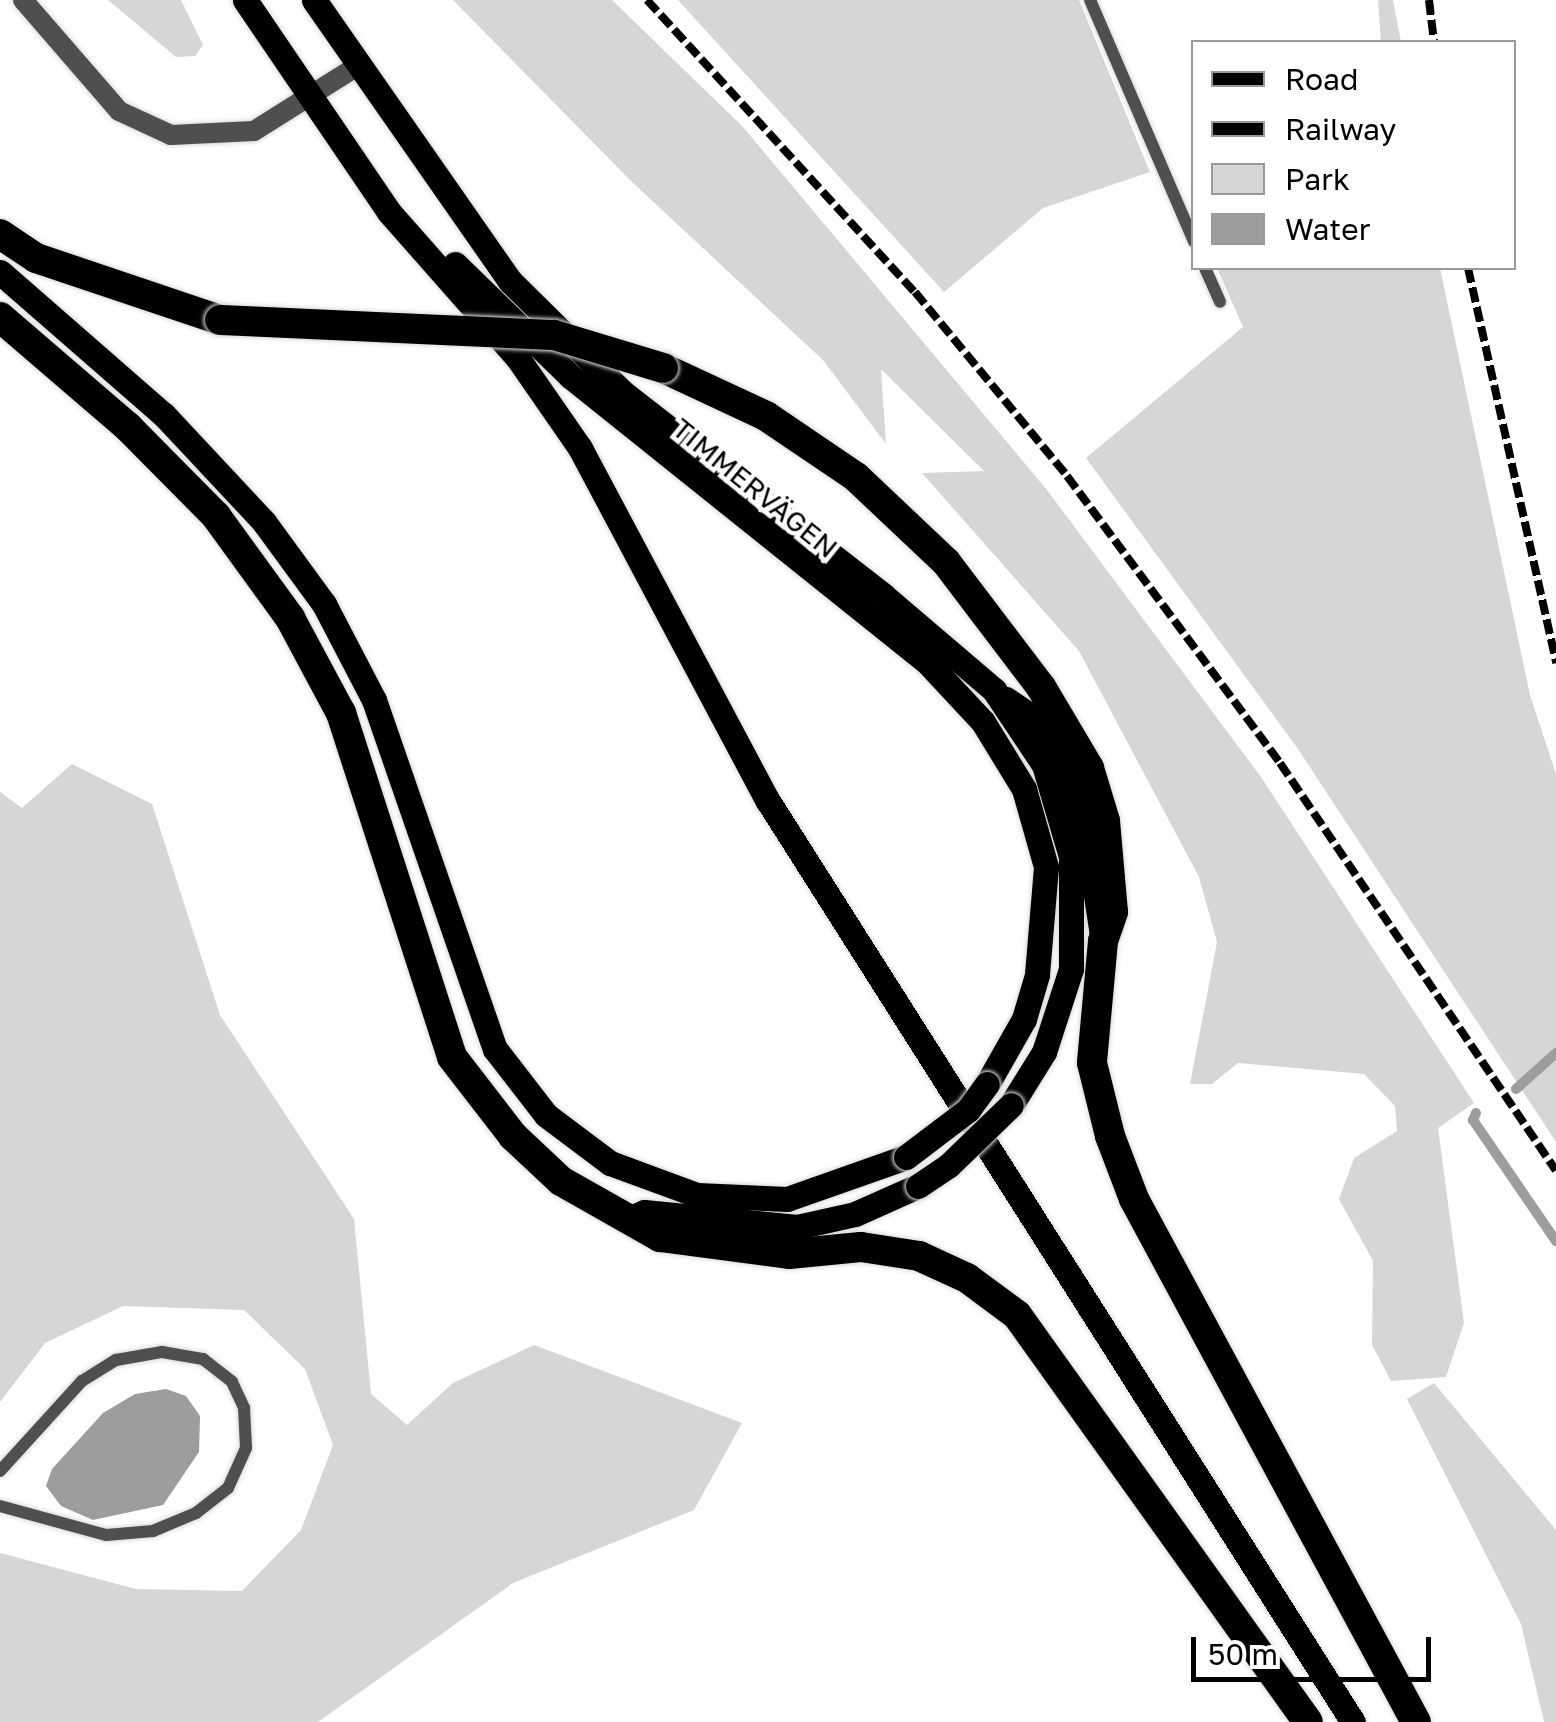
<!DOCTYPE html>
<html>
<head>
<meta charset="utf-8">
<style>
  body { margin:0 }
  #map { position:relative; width:1556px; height:1722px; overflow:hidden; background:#fff; font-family:"Golos Text",sans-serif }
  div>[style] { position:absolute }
  .green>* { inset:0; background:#d6d6d6 }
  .water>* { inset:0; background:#9d9d9d }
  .stream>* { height:10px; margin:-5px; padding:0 5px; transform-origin:5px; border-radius:5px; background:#9d9d9d }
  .roads { filter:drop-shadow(0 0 2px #dbdbdb) drop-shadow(0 0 2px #dbdbdb) }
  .lane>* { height:12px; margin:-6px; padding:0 6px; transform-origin:6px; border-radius:6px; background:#4f4f4f }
  .street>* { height:20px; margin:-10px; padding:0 10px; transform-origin:10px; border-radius:10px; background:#4f4f4f }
  .primary>* { height:25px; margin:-12.5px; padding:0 12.5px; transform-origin:12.5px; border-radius:12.5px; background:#000 }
  .highway>* { height:30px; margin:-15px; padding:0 15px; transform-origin:15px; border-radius:15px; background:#000 }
  .rail>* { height:8px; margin-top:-4px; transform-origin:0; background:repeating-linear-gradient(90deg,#000 0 15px,transparent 0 20px) }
  .bridges { filter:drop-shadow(0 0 2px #dbdbdb) drop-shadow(0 0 2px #dbdbdb) }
  .primary-bridge>* { height:25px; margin:-12.5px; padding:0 12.5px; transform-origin:12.5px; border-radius:12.5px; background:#000 }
  .highway-bridge>* { height:30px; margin:-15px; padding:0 15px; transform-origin:15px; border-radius:15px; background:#000 }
  span { translate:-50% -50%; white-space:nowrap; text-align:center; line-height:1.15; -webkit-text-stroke:9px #fff; paint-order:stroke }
  .street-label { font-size:28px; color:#000 }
  .legend { position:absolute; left:1191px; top:40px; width:325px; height:230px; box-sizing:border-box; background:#fff; border:2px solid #999; margin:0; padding:12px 18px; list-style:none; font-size:30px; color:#000 }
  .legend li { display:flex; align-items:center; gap:20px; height:50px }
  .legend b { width:50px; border:2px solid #999 }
  .scale { position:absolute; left:1191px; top:1637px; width:240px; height:45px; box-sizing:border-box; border:5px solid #000; border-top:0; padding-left:12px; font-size:30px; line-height:35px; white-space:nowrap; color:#000; -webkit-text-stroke:8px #fff; paint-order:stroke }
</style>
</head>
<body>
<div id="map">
  <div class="green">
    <i style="clip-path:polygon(108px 0,181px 0,203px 45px,195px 56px,176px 57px)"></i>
    <i style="clip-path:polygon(453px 0,612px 0,743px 127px,1047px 490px,1261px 777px,1474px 1103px,1438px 1128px,1464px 1323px,1446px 1377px,1391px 1381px,1372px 1345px,1373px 1261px,1339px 1199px,1354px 1158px,1397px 1131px,1395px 1106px,1364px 1074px,1238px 1063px,1212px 1084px,1190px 1084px,1217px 942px,1199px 877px,1079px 651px,922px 473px,984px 471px,881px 369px,886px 444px,823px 360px,631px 181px)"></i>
    <i style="clip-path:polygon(678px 0,1079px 0,1150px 172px,1043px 208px,944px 292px)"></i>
    <i style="clip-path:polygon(1378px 0,1393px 0,1401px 42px,1381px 42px)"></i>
    <i style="clip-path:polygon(1217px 268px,1440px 268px,1530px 695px,1556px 774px,1556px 1142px,1298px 749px,1086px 458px,1243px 327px)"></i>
    <i style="clip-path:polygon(72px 764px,152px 804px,220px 1015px,354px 1219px,371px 1394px,407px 1425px,453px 1383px,534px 1345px,742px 1423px,694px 1510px,513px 1583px,318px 1722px,0 1722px,0 1553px,136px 1589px,242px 1591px,301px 1530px,333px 1445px,305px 1369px,244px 1310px,123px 1306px,45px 1343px,0 1402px,0 792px,22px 808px)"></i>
    <i style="clip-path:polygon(1434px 1383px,1556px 1530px,1556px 1722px,1544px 1722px,1521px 1624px,1407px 1399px)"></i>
  </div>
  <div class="water">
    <i style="clip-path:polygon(166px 1389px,186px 1396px,200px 1416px,199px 1452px,163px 1505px,93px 1520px,61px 1506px,46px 1486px,52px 1469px,103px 1413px,135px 1394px)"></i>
  </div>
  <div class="stream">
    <i style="left:1516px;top:1089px;width:54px;rotate:-42deg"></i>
    <i style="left:1476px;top:1113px;width:8px;rotate:113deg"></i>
    <i style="left:1473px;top:1120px;width:147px;rotate:55.6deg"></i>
  </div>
  <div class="roads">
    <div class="lane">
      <i style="left:1090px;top:0;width:263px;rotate:66.7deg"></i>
      <i style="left:1205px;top:268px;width:37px;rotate:66deg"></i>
      <i style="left:0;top:1471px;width:122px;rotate:-47.7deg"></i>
      <i style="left:82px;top:1381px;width:40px;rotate:-32deg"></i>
      <i style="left:116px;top:1360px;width:47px;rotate:-9.9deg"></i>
      <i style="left:162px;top:1352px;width:42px;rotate:9.7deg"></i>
      <i style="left:203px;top:1359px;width:37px;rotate:38deg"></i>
      <i style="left:232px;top:1382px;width:29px;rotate:65deg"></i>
      <i style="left:244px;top:1408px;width:40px;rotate:87.1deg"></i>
      <i style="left:246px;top:1448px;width:44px;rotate:114.2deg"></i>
      <i style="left:228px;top:1488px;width:41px;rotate:142deg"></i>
      <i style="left:196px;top:1513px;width:47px;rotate:157.3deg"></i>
      <i style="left:153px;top:1531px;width:47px;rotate:175.1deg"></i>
      <i style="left:106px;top:1535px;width:110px;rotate:-164.7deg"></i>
    </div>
    <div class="street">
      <i style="left:23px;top:0;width:147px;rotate:49.1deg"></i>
      <i style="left:119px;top:111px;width:57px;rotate:24.8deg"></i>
      <i style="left:171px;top:135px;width:83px;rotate:-2.8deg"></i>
      <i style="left:254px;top:131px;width:124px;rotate:-32.2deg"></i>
    </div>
    <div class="primary">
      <i style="left:245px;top:0;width:256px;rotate:55.8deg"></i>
      <i style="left:389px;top:212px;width:193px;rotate:48.6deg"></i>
      <i style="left:517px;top:357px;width:111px;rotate:55.3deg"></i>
      <i style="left:580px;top:448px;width:400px;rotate:62deg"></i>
      <i style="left:768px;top:801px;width:1091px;rotate:57.58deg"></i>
      <i style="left:314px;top:0;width:343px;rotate:55.1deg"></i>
      <i style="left:510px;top:281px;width:156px;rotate:44.7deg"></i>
      <i style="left:621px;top:391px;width:333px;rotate:37.9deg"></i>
      <i style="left:884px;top:596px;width:145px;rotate:40.5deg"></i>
      <i style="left:994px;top:690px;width:90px;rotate:56.3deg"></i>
      <i style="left:1044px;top:765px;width:96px;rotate:73.6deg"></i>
      <i style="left:1071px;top:857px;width:112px;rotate:90deg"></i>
      <i style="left:1071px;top:969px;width:87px;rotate:108deg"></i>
      <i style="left:1044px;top:1052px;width:62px;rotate:121.9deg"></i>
      <i style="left:455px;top:264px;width:161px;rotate:44.2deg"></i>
      <i style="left:570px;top:376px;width:460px;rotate:38.7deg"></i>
      <i style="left:929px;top:664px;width:79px;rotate:47deg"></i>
      <i style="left:983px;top:722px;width:79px;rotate:58.5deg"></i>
      <i style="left:1024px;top:789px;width:81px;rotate:74.2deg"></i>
      <i style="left:1046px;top:867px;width:108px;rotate:94.8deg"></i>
      <i style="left:1037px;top:975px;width:46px;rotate:106.5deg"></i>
      <i style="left:1024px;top:1019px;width:75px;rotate:119.6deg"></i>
      <i style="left:0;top:272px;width:218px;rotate:41.1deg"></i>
      <i style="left:164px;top:415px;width:146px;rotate:46.9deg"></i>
      <i style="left:264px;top:522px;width:102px;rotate:53.8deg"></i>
      <i style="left:324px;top:604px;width:108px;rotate:62.5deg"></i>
      <i style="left:374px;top:700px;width:369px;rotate:70.9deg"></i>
      <i style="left:495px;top:1049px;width:83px;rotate:52.3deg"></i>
      <i style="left:546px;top:1115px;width:80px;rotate:36.9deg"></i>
      <i style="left:610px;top:1163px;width:93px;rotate:20.2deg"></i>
      <i style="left:697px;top:1195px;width:90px;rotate:2.5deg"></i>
      <i style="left:787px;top:1199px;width:126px;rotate:-19.4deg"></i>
      <i style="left:1006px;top:699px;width:34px;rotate:34deg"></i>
      <i style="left:1034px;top:718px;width:60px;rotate:60deg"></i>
      <i style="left:1064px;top:770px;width:58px;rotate:68.7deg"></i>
      <i style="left:1085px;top:824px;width:118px;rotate:81.3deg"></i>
      <i style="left:633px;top:1217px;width:12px;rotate:-24deg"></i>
      <i style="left:644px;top:1212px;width:154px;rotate:5.6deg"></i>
      <i style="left:797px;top:1227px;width:59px;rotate:-12.6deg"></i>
      <i style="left:855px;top:1214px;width:69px;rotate:-24deg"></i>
    </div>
    <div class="highway">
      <i style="left:0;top:234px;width:43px;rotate:33.7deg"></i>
      <i style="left:36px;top:258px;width:194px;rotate:18.6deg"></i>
      <i style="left:0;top:317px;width:169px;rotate:40.7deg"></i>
      <i style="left:128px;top:427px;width:125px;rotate:45.3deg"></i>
      <i style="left:216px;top:516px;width:126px;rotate:54deg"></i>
      <i style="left:290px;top:618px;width:108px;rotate:61.8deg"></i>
      <i style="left:341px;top:713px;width:361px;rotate:72.1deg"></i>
      <i style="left:452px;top:1057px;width:100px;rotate:52.3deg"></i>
      <i style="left:513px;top:1136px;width:66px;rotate:43.2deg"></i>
      <i style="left:561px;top:1181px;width:114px;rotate:29.5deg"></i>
      <i style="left:660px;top:1237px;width:130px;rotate:7.5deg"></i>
      <i style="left:789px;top:1254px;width:72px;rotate:-5.6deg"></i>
      <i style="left:861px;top:1247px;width:59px;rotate:8.8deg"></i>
      <i style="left:919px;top:1256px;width:53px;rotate:24.6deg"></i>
      <i style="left:967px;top:1278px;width:62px;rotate:36.5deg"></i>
      <i style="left:1017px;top:1315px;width:500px;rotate:54.44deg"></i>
      <i style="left:663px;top:368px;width:114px;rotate:25deg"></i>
      <i style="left:766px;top:416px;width:109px;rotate:34.1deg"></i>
      <i style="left:856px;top:477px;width:124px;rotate:43.4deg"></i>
      <i style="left:946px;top:562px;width:157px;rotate:52.8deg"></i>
      <i style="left:1041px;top:687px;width:94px;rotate:59.3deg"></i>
      <i style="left:1089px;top:768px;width:55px;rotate:73.2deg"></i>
      <i style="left:1105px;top:821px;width:91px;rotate:85deg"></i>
      <i style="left:1113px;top:912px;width:31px;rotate:109deg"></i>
      <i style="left:1103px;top:941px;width:122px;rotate:95.2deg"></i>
      <i style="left:1092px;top:1063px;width:75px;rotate:76.1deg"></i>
      <i style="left:1110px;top:1136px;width:67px;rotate:69.1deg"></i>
      <i style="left:1134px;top:1199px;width:594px;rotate:61.67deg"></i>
    </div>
  </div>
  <div class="rail">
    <i style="left:647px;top:0;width:396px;rotate:47.5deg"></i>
    <i style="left:915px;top:292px;width:239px;rotate:50.4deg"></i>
    <i style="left:1067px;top:476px;width:357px;rotate:53.4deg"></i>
    <i style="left:1280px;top:763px;width:492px;rotate:55.9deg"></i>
    <i style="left:1429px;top:0;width:42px;rotate:83.2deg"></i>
    <i style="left:1468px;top:268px;width:405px;rotate:77.4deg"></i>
  </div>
  <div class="bridges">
    <div class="primary-bridge">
      <i style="left:906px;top:1157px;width:78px;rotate:-37.2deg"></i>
      <i style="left:968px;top:1110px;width:32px;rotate:-54deg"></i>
      <i style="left:918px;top:1186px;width:37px;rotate:-34deg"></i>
      <i style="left:949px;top:1165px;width:86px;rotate:-44.1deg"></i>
    </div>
    <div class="highway-bridge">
      <i style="left:220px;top:320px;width:334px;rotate:2.6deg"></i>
      <i style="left:554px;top:335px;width:114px;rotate:16.8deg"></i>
    </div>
  </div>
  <div class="street-label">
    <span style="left:755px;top:488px;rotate:39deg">TIMMERVÄGEN</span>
  </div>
  <ul class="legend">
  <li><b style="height:12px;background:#000"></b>Road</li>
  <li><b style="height:12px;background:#000"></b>Railway</li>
  <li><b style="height:28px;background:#d6d6d6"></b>Park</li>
  <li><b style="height:28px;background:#9d9d9d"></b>Water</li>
  </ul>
  <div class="scale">50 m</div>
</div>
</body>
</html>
